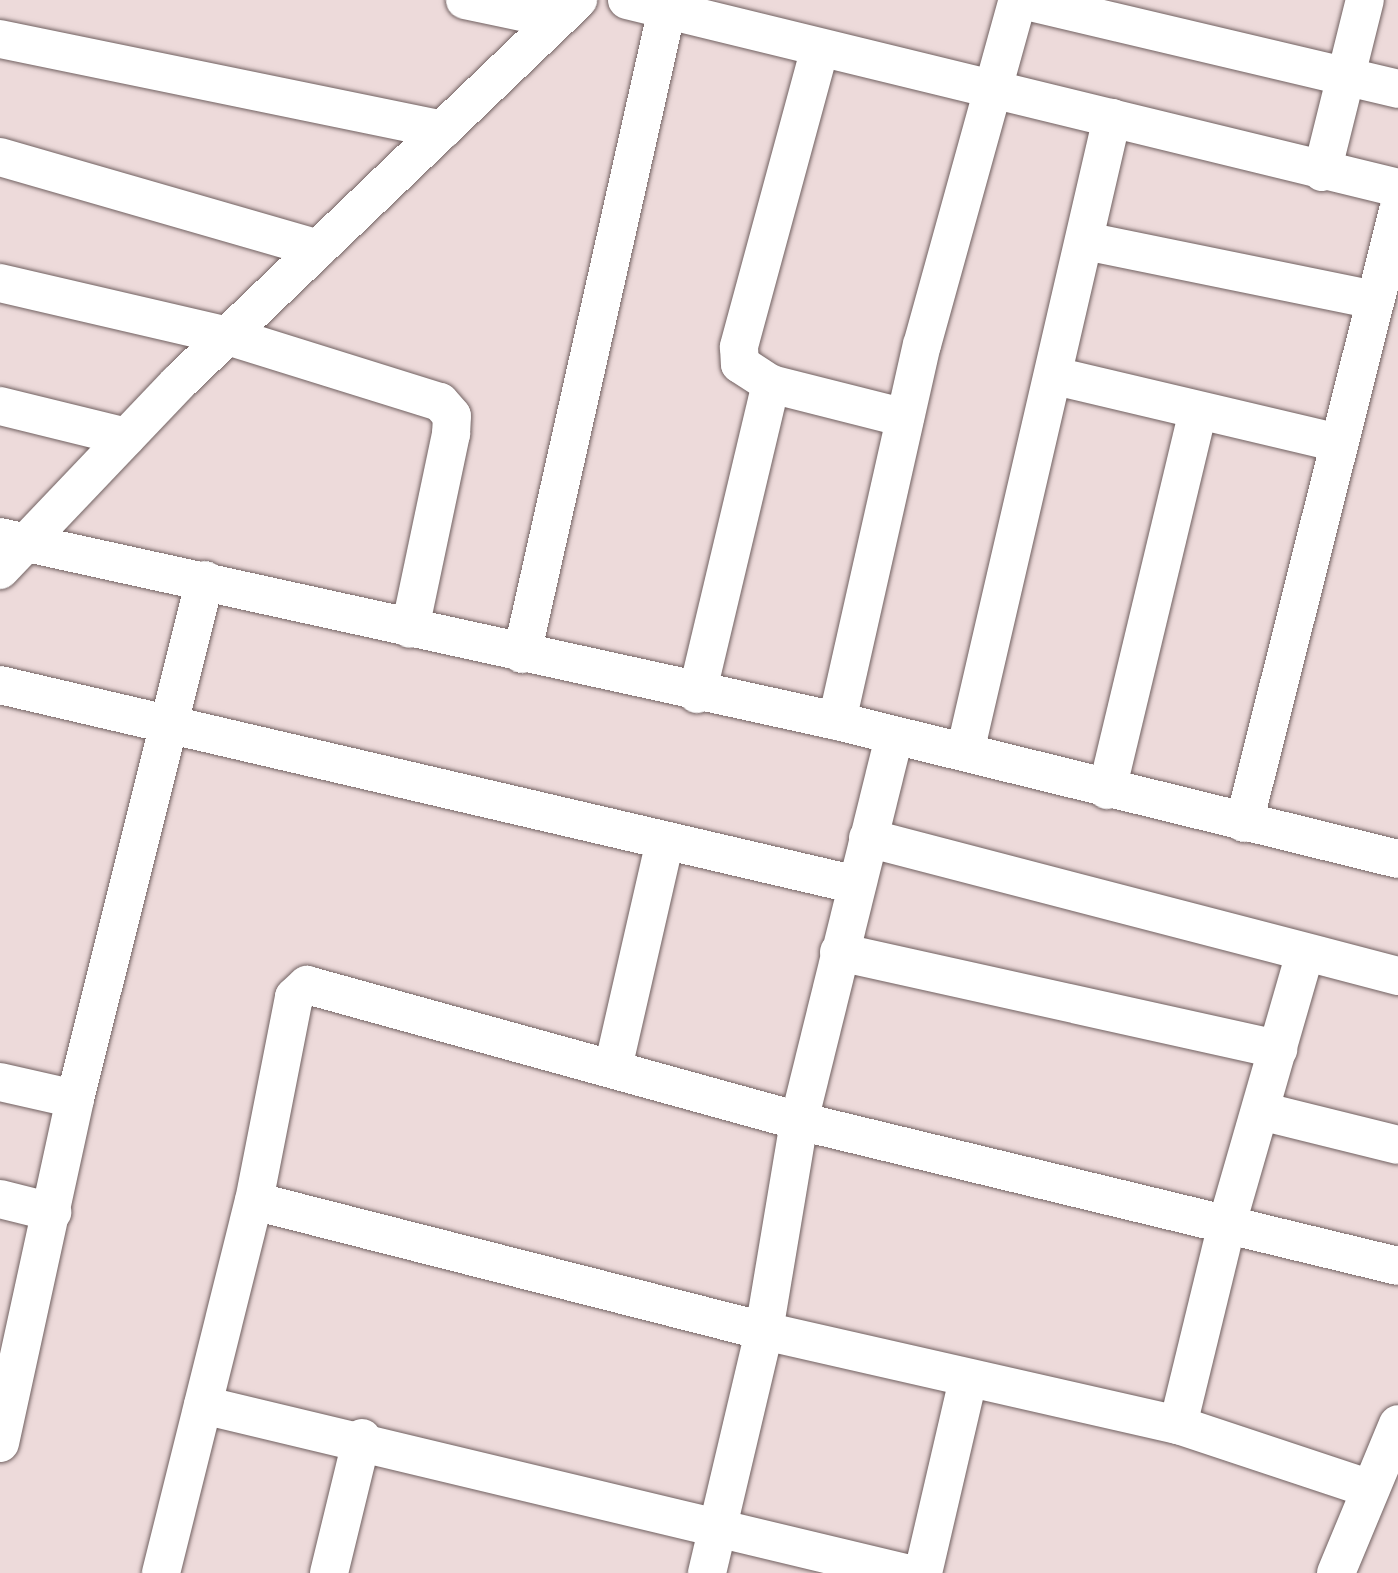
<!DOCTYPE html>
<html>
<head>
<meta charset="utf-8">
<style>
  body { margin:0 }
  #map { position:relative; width:1398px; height:1573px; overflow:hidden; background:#eddada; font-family:Overpass,sans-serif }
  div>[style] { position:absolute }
  .roads { filter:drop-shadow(0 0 2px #716161) drop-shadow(0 0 2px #716161) }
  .minor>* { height:38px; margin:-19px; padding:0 19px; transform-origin:19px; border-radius:19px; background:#fff }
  span { translate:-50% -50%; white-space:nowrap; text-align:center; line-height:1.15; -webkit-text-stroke:5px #fff; paint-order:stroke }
</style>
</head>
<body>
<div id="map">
  <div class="roads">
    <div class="minor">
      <i style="left:465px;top:0;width:92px;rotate:11.9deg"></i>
      <i style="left:627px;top:0;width:794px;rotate:13.7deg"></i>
      <i style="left:1022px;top:0;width:386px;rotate:13.3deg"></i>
      <i style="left:0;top:39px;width:452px;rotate:11.6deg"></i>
      <i style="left:820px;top:48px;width:310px;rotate:105.2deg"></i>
      <i style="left:739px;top:347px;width:17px;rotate:87deg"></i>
      <i style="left:740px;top:364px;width:37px;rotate:33deg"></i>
      <i style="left:771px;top:384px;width:138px;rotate:14.2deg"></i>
      <i style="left:0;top:157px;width:331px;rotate:16.1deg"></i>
      <i style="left:1322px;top:172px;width:177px;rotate:-76deg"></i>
      <i style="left:1085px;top:241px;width:296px;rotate:11.5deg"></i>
      <i style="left:0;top:283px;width:234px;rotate:13.1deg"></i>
      <i style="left:228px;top:336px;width:222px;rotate:17.3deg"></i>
      <i style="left:440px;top:402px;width:18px;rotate:49deg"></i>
      <i style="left:452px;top:416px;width:18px;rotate:93deg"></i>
      <i style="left:451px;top:434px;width:199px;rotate:101.9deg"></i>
      <i style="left:1055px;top:376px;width:291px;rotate:13.3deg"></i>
      <i style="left:0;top:406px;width:130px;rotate:13.8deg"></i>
      <i style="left:0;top:537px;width:857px;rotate:12.4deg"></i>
      <i style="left:837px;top:721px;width:578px;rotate:13.82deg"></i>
      <i style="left:0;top:570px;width:258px;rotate:-46.4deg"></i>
      <i style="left:178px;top:383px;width:554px;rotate:-43.76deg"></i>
      <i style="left:522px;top:654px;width:661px;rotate:-77.33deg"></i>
      <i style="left:0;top:685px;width:880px;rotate:13.14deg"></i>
      <i style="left:697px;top:694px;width:319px;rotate:-76.6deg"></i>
      <i style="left:837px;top:721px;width:385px;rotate:-77.3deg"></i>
      <i style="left:922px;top:345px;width:358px;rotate:-74.5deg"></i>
      <i style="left:965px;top:752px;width:651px;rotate:-76.95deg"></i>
      <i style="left:1107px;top:790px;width:390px;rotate:-76.5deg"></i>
      <i style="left:1244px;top:823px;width:631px;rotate:-75.88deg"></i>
      <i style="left:868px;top:838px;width:548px;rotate:14.59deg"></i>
      <i style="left:839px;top:952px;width:450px;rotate:12.5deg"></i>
      <i style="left:613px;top:1068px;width:233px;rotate:-77.1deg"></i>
      <i style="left:0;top:1082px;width:77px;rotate:12.8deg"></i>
      <i style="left:1261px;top:1111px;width:141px;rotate:13.9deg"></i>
      <i style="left:0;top:1199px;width:54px;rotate:14deg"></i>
      <i style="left:254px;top:1201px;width:526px;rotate:14.3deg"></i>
      <i style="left:764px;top:1331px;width:425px;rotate:12.8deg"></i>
      <i style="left:1178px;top:1425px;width:199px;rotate:18.4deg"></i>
      <i style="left:203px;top:1405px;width:722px;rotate:13.46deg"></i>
      <i style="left:1178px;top:1425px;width:211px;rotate:-76.3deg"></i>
      <i style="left:1228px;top:1220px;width:275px;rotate:-73.9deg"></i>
      <i style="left:0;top:1443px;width:352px;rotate:-77.7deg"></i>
      <i style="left:75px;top:1099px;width:535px;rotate:-75.94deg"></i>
      <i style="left:161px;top:1573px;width:383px;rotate:-76deg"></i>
      <i style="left:254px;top:1201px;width:208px;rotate:-78.9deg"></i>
      <i style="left:294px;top:997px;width:18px;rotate:-43deg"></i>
      <i style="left:307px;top:985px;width:510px;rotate:15.45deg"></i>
      <i style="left:799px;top:1121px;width:616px;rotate:13.61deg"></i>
      <i style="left:329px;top:1573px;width:139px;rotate:-76.3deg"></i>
      <i style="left:707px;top:1573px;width:249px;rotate:-76.7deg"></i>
      <i style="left:764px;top:1331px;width:213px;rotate:-80.5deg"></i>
      <i style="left:799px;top:1121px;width:396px;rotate:-76.1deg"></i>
      <i style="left:923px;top:1573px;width:199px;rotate:-76.9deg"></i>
      <i style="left:1336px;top:1573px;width:161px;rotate:-67.4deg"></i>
    </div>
  </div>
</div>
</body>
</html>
